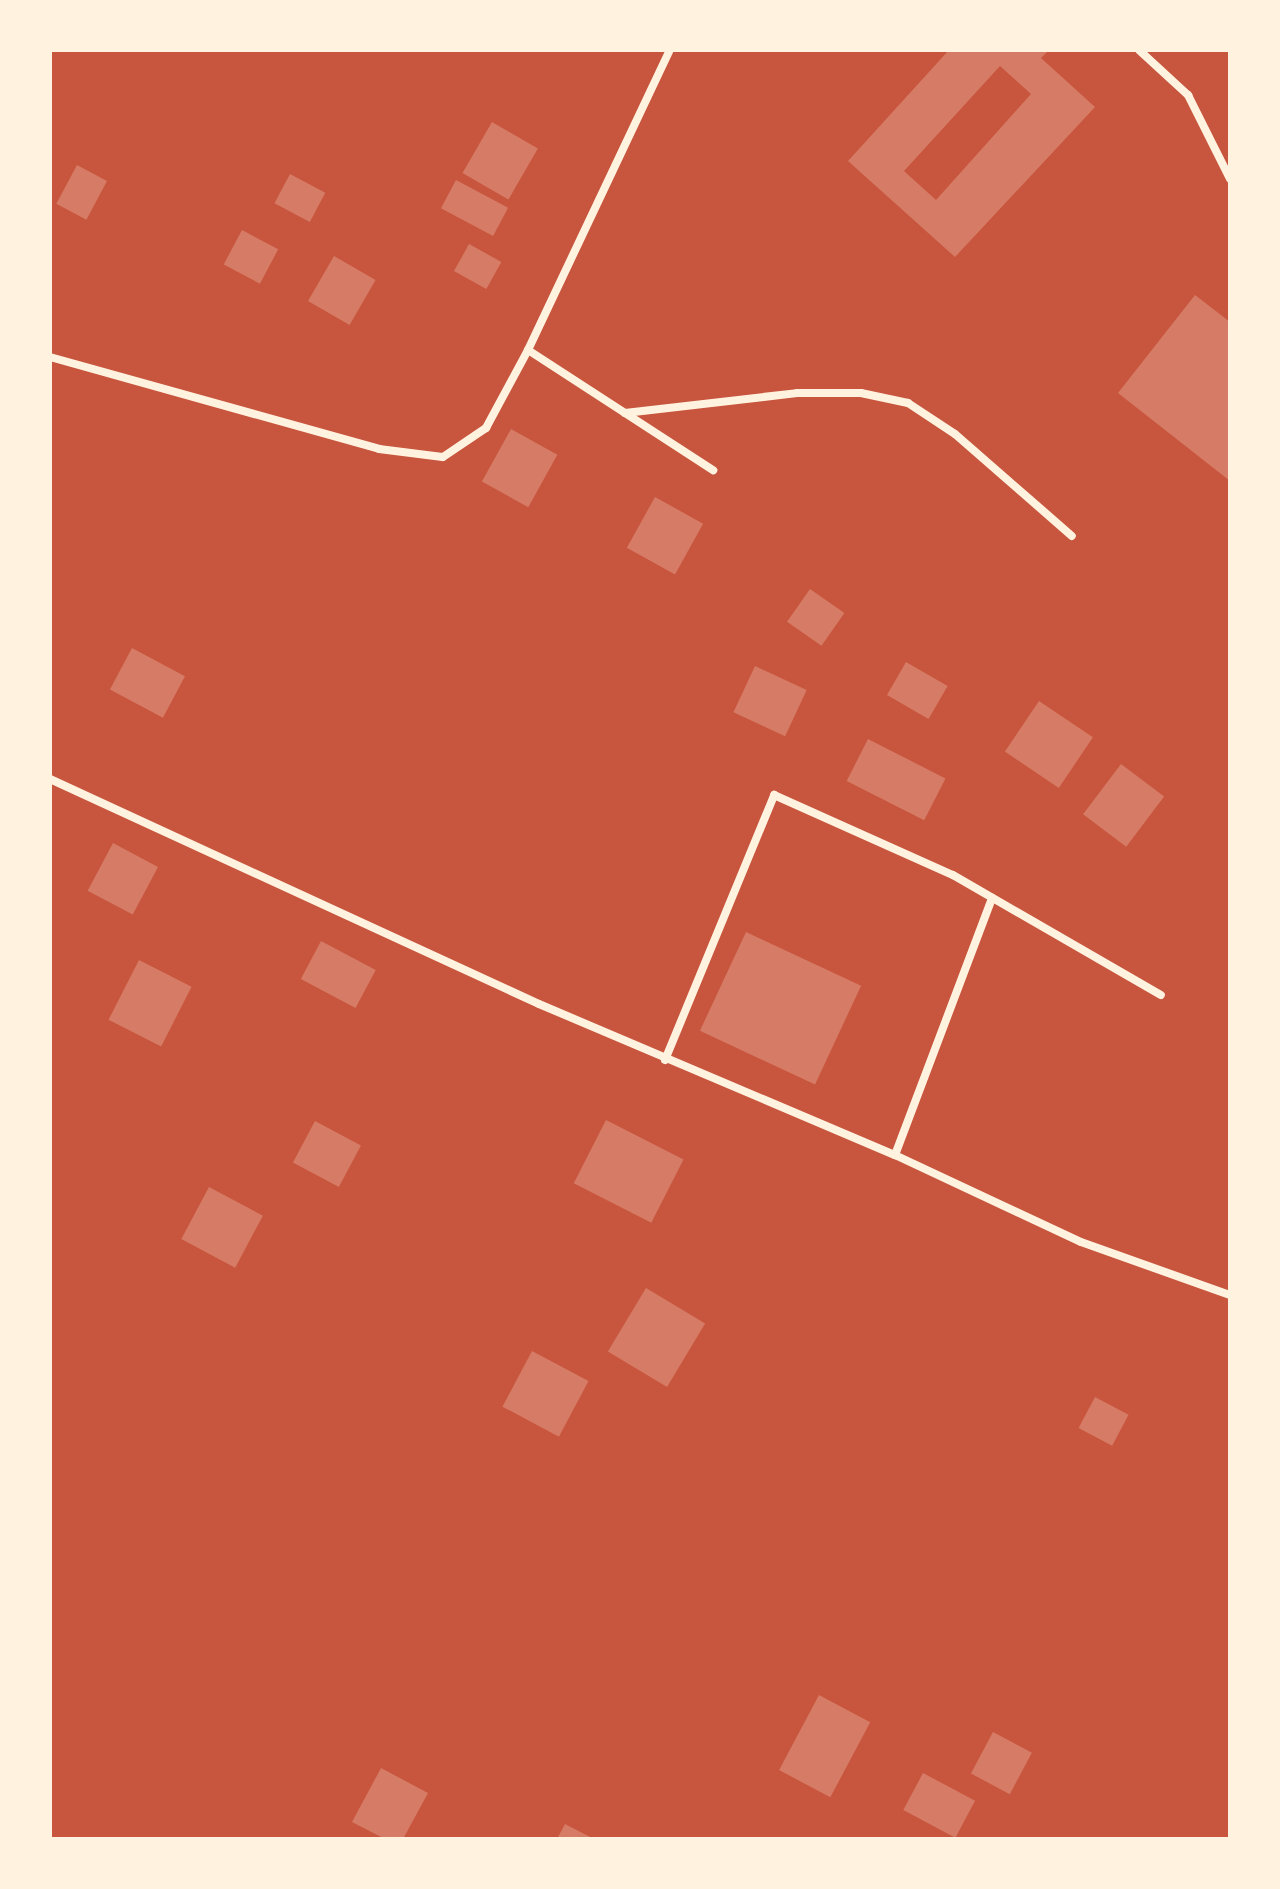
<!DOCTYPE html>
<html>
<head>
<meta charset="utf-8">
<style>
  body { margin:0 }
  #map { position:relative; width:1280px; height:1889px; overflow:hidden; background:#c8553d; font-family:"Nunito Sans",sans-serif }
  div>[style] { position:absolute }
  .building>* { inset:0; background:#d67c66; transform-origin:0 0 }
  .minor>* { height:8px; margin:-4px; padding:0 4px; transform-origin:4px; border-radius:4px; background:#fff3e0 }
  span { translate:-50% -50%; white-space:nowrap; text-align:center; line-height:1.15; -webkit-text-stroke:8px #fff3e0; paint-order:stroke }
  .frame { position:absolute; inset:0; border:52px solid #fff3e0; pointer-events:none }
</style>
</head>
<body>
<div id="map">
  <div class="building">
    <i style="clip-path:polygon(evenodd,949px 50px,1049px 50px,1041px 58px,1095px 107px,955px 257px,848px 161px,949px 50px,1000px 66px,1031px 94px,936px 200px,904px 171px,1000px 66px)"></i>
    <i style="left:492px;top:122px;width:53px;height:59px;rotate:30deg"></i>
    <i style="left:77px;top:165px;width:34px;height:44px;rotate:28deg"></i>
    <i style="left:290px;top:174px;width:40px;height:33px;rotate:28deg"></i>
    <i style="left:456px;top:180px;width:59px;height:32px;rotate:28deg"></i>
    <i style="left:242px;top:230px;width:41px;height:39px;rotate:28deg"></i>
    <i style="left:469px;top:244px;width:37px;height:31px;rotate:29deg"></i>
    <i style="left:334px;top:256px;width:48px;height:52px;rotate:30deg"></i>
    <i style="clip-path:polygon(1195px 295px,1230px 322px,1230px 481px,1118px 393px)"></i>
    <i style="left:511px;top:429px;width:53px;height:60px;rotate:29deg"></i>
    <i style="left:655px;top:497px;width:55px;height:58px;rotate:29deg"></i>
    <i style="left:810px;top:589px;width:42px;height:40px;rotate:35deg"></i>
    <i style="left:132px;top:648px;width:60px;height:47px;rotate:28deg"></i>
    <i style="left:906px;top:662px;width:48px;height:38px;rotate:30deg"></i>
    <i style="left:755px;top:666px;width:57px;height:51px;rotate:25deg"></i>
    <i style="left:1039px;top:701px;width:65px;height:61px;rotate:34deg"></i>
    <i style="left:868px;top:739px;width:87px;height:47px;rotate:27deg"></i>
    <i style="left:1121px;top:764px;width:54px;height:63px;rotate:37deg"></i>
    <i style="left:113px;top:843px;width:51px;height:54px;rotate:28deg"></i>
    <i style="left:746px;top:932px;width:127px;height:109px;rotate:25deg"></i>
    <i style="left:321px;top:941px;width:62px;height:43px;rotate:28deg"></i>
    <i style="left:139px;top:960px;width:59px;height:67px;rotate:27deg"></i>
    <i style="left:606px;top:1120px;width:87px;height:71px;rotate:27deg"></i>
    <i style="left:315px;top:1121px;width:52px;height:47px;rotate:28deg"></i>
    <i style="left:209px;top:1187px;width:61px;height:59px;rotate:28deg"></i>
    <i style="left:646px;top:1288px;width:69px;height:74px;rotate:31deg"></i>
    <i style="left:532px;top:1351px;width:64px;height:63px;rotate:28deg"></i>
    <i style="left:1095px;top:1397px;width:38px;height:35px;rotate:28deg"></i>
    <i style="left:819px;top:1695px;width:58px;height:85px;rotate:28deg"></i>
    <i style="left:993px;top:1732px;width:44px;height:47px;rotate:28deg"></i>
    <i style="clip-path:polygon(381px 1768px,428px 1793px,403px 1839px,385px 1839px,352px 1822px)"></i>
    <i style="left:923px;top:1773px;width:59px;height:42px;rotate:28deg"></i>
    <i style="clip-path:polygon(565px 1824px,594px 1839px,557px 1839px)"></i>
  </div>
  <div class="minor">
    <i style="left:1139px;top:50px;width:67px;rotate:42.6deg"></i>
    <i style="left:1188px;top:95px;width:94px;rotate:63.4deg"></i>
    <i style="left:528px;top:350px;width:221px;rotate:33deg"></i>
    <i style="left:50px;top:357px;width:342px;rotate:15.6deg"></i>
    <i style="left:379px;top:449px;width:64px;rotate:7.1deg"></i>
    <i style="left:443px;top:457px;width:52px;rotate:-34deg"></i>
    <i style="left:486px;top:428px;width:89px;rotate:-61.7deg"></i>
    <i style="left:528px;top:350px;width:332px;rotate:-64.7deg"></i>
    <i style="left:625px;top:413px;width:173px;rotate:-6.6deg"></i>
    <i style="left:797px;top:393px;width:64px"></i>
    <i style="left:861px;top:393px;width:48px;rotate:12deg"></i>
    <i style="left:908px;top:403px;width:56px;rotate:33.4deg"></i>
    <i style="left:955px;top:434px;width:155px;rotate:41.1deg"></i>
    <i style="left:50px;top:779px;width:538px;rotate:24.71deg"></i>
    <i style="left:539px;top:1004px;width:387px;rotate:23deg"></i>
    <i style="left:895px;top:1155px;width:205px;rotate:25.1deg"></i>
    <i style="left:1081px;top:1242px;width:158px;rotate:19.6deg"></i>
    <i style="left:665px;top:1060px;width:287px;rotate:-67.6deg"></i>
    <i style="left:774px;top:795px;width:196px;rotate:24.1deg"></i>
    <i style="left:953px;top:875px;width:240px;rotate:30deg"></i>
    <i style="left:895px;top:1155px;width:275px;rotate:-69.3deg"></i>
  </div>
  <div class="frame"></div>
</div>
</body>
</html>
